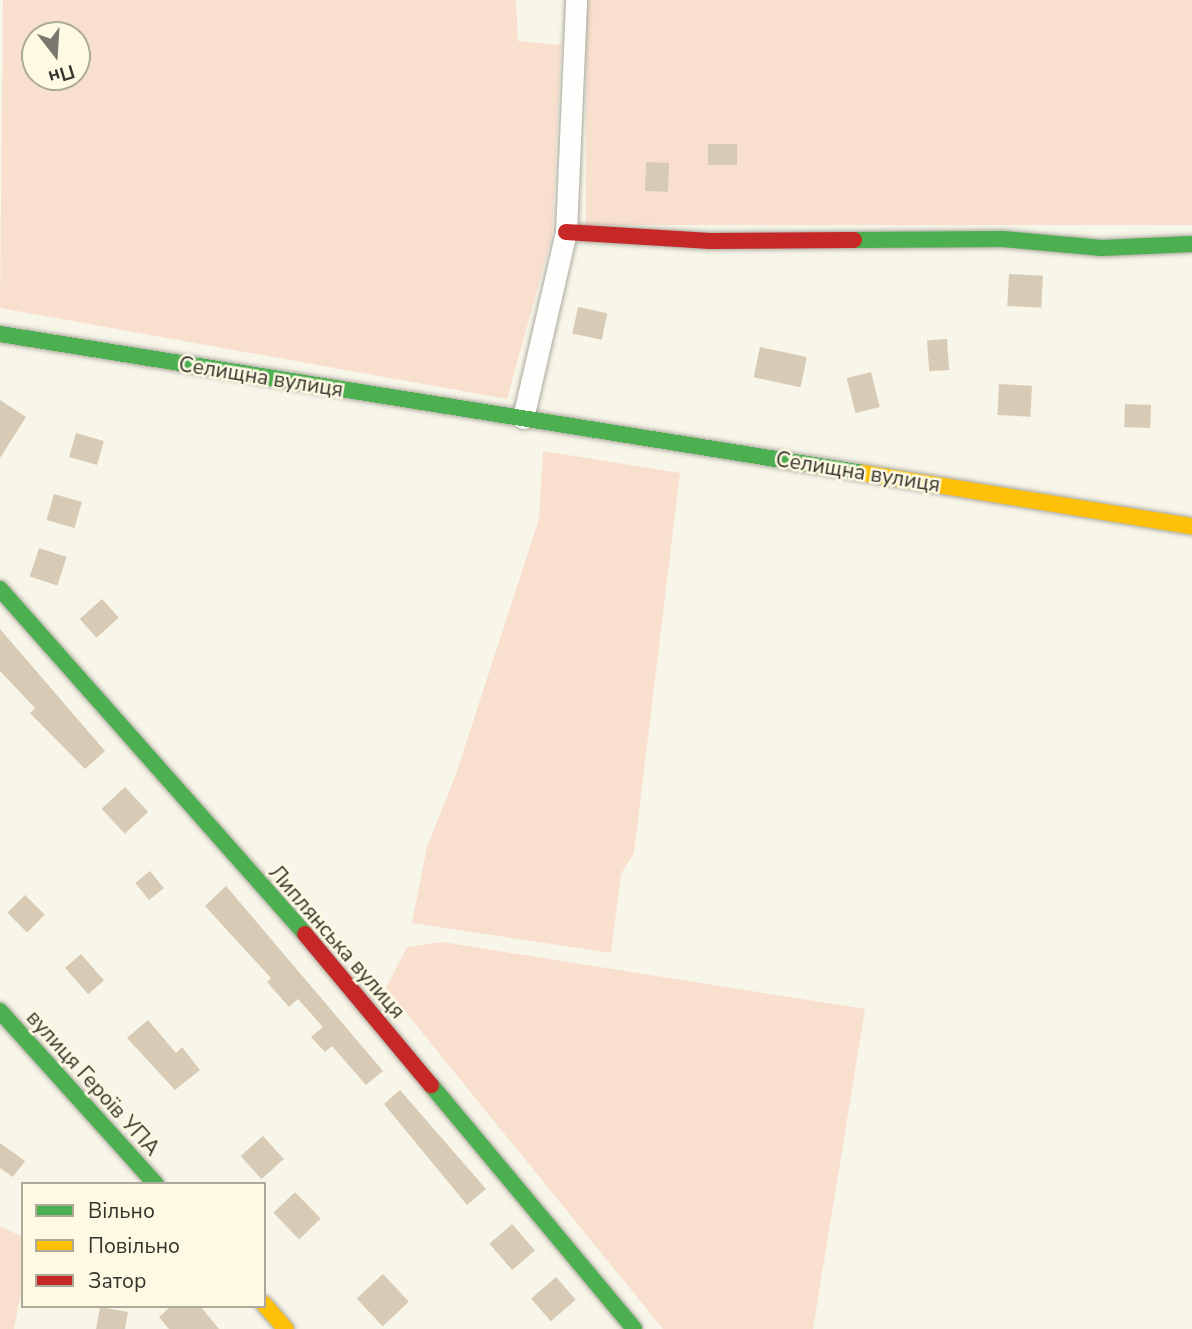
<!DOCTYPE html>
<html>
<head>
<meta charset="utf-8">
<style>
  body { margin:0 }
  #map { position:relative; width:1192px; height:1329px; overflow:hidden; background:#f8f5e9; font-family:"Nunito Sans",sans-serif }
  div>[style] { position:absolute }
  .green>* { inset:0; background:#f9e0ce; transform-origin:0 0 }
  .building>* { inset:0; background:#d8cbb5; transform-origin:0 0 }
  .roads { filter:drop-shadow(0 0 2px #aba99f) drop-shadow(0 0 2px #aba99f) }
  .street>* { height:21px; margin:-10.5px; padding:0 10.5px; transform-origin:10.5px; border-radius:10.5px; background:#fefefc }
  .fast>* { height:16px; margin:-8px; padding:0 8px; transform-origin:8px; border-radius:8px; background:#4caf50 }
  .slow>* { height:16px; margin:-8px; padding:0 8px; transform-origin:8px; border-radius:8px; background:#ffc107 }
  .jam>* { height:16px; margin:-8px; padding:0 8px; transform-origin:8px; border-radius:8px; background:#c62828 }
  span { translate:-50% -50%; white-space:nowrap; text-align:center; line-height:1.15; -webkit-text-stroke:5px #fef9e3; paint-order:stroke }
  .street-label { font-size:21px; color:#35332b }
  .legend { position:absolute; left:21px; top:1182px; width:245px; height:126px; box-sizing:border-box; background:#fef9e3; border:2px solid #aeaa99; margin:0; padding:9px 12px; list-style:none; font-size:21px; color:#35332b }
  .legend li { display:flex; align-items:center; gap:14px; height:35px }
  .legend b { width:35px; border:2px solid #aeaa99 }
  .north { position:absolute; left:21px; top:21px; width:70px; height:70px; box-sizing:border-box; background:#fef9e3; border:2px solid #aeaa99; border-radius:50%; rotate:163deg; font-size:19px; font-weight:700; line-height:28px; text-align:center; color:#35332b }
  .north::after { content:''; display:block; margin:auto; width:24px; height:32px; background:#79776e; clip-path:polygon(50% 0,100% 100%,50% 72%,0 100%) }
</style>
</head>
<body>
<div id="map">
  <div class="green">
    <i style="clip-path:polygon(evenodd,3px 0,516px 0,518px 41px,561px 45px,552px 236px,507px 399px,0 308px,3px 0,35px 35px,77px 35px,77px 77px,35px 77px,35px 35px)"></i>
    <i style="left:586px;top:0;width:606px;height:225px"></i>
    <i style="clip-path:polygon(543px 451px,680px 473px,634px 853px,621px 874px,611px 953px,412px 923px,427px 847px,456px 774px,539px 519px)"></i>
    <i style="clip-path:polygon(442px 942px,865px 1009px,813px 1329px,663px 1329px,386px 988px,407px 947px)"></i>
    <i style="clip-path:polygon(0 1226px,23px 1237px,23px 1282px,14px 1329px,0 1329px)"></i>
  </div>
  <div class="building">
    <i style="left:708px;top:144px;width:29px;height:21px"></i>
    <i style="left:646px;top:162px;width:23px;height:29px;rotate:2deg"></i>
    <i style="left:1009px;top:274px;width:34px;height:32px;rotate:3deg"></i>
    <i style="left:578px;top:307px;width:30px;height:27px;rotate:12deg"></i>
    <i style="left:947px;top:339px;width:31px;height:20px;rotate:86deg"></i>
    <i style="left:760px;top:347px;width:48px;height:31px;rotate:12deg"></i>
    <i style="left:871px;top:372px;width:36px;height:25px;rotate:76deg"></i>
    <i style="left:999px;top:384px;width:33px;height:31px;rotate:3deg"></i>
    <i style="clip-path:polygon(0 400px,26px 417px,0 458px)"></i>
    <i style="left:1125px;top:404px;width:26px;height:23px;rotate:2deg"></i>
    <i style="left:76px;top:433px;width:29px;height:25px;rotate:16deg"></i>
    <i style="left:54px;top:494px;width:29px;height:27px;rotate:16deg"></i>
    <i style="left:39px;top:548px;width:29px;height:30px;rotate:18deg"></i>
    <i style="left:102px;top:599px;width:25px;height:30px;rotate:48deg"></i>
    <i style="clip-path:polygon(0 629px,105px 751px,85px 769px,30px 713px,35px 708px,0 671px)"></i>
    <i style="left:125px;top:787px;width:34px;height:32px;rotate:47deg"></i>
    <i style="left:150px;top:871px;width:22px;height:19px;rotate:51deg"></i>
    <i style="clip-path:polygon(226px 886px,383px 1071px,366px 1085px,332px 1046px,325px 1052px,311px 1037px,323px 1027px,298px 999px,289px 1007px,267px 982px,271px 978px,205px 906px)"></i>
    <i style="left:25px;top:895px;width:28px;height:25px;rotate:45deg"></i>
    <i style="left:81px;top:954px;width:35px;height:21px;rotate:49deg"></i>
    <i style="clip-path:polygon(148px 1020px,176px 1053px,182px 1047px,200px 1070px,175px 1090px,127px 1038px)"></i>
    <i style="clip-path:polygon(400px 1090px,486px 1189px,467px 1205px,384px 1104px)"></i>
    <i style="left:263px;top:1136px;width:31px;height:30px;rotate:48deg"></i>
    <i style="clip-path:polygon(0 1143px,25px 1161px,13px 1177px,0 1168px)"></i>
    <i style="left:295px;top:1192px;width:37px;height:30px;rotate:46deg"></i>
    <i style="left:512px;top:1224px;width:35px;height:30px;rotate:49deg"></i>
    <i style="left:383px;top:1274px;width:38px;height:36px;rotate:47deg"></i>
    <i style="left:556px;top:1277px;width:30px;height:33px;rotate:49deg"></i>
    <i style="clip-path:polygon(171px 1306px,200px 1306px,219px 1329px,169px 1329px,159px 1317px)"></i>
    <i style="clip-path:polygon(100px 1307px,128px 1312px,125px 1329px,96px 1329px)"></i>
  </div>
  <div class="roads">
    <div class="street">
      <i style="left:523px;top:418px;width:191px;rotate:-77deg"></i>
      <i style="left:566px;top:232px;width:232px;rotate:-87.5deg"></i>
    </div>
    <div class="fast">
      <i style="left:854px;top:240px;width:149px;rotate:-0.4deg"></i>
      <i style="left:1003px;top:239px;width:99px;rotate:5.2deg"></i>
      <i style="left:1102px;top:248px;width:90px;rotate:-2.5deg"></i>
      <i style="left:0;top:334px;width:874px;rotate:9.15deg"></i>
      <i style="left:0;top:589px;width:460px;rotate:48.5deg"></i>
      <i style="left:0;top:1011px;width:233px;rotate:48deg"></i>
      <i style="left:431px;top:1085px;width:317px;rotate:50.2deg"></i>
    </div>
    <div class="slow">
      <i style="left:863px;top:473px;width:333px;rotate:9.2deg"></i>
      <i style="left:264px;top:1304px;width:33px;rotate:49deg"></i>
    </div>
    <div class="jam">
      <i style="left:566px;top:232px;width:144px;rotate:3.6deg"></i>
      <i style="left:710px;top:241px;width:144px;rotate:-0.4deg"></i>
      <i style="left:305px;top:934px;width:197px;rotate:50.2deg"></i>
    </div>
  </div>
  <div class="street-label">
    <span style="left:261px;top:377px;rotate:9deg">Селищна вулиця</span>
    <span style="left:858px;top:472px;rotate:9deg">Селищна вулиця</span>
    <span style="left:337px;top:942px;rotate:49deg">Липлянська вулиця</span>
    <span style="left:93px;top:1083px;rotate:48deg">вулиця Героїв УПА</span>
  </div>
  <ul class="legend">
  <li><b style="height:9px;background:#4caf50"></b>Вільно</li>
  <li><b style="height:9px;background:#ffc107"></b>Повільно</li>
  <li><b style="height:9px;background:#c62828"></b>Затор</li>
  </ul>
  <div class="north">Пн</div>
</div>
</body>
</html>
